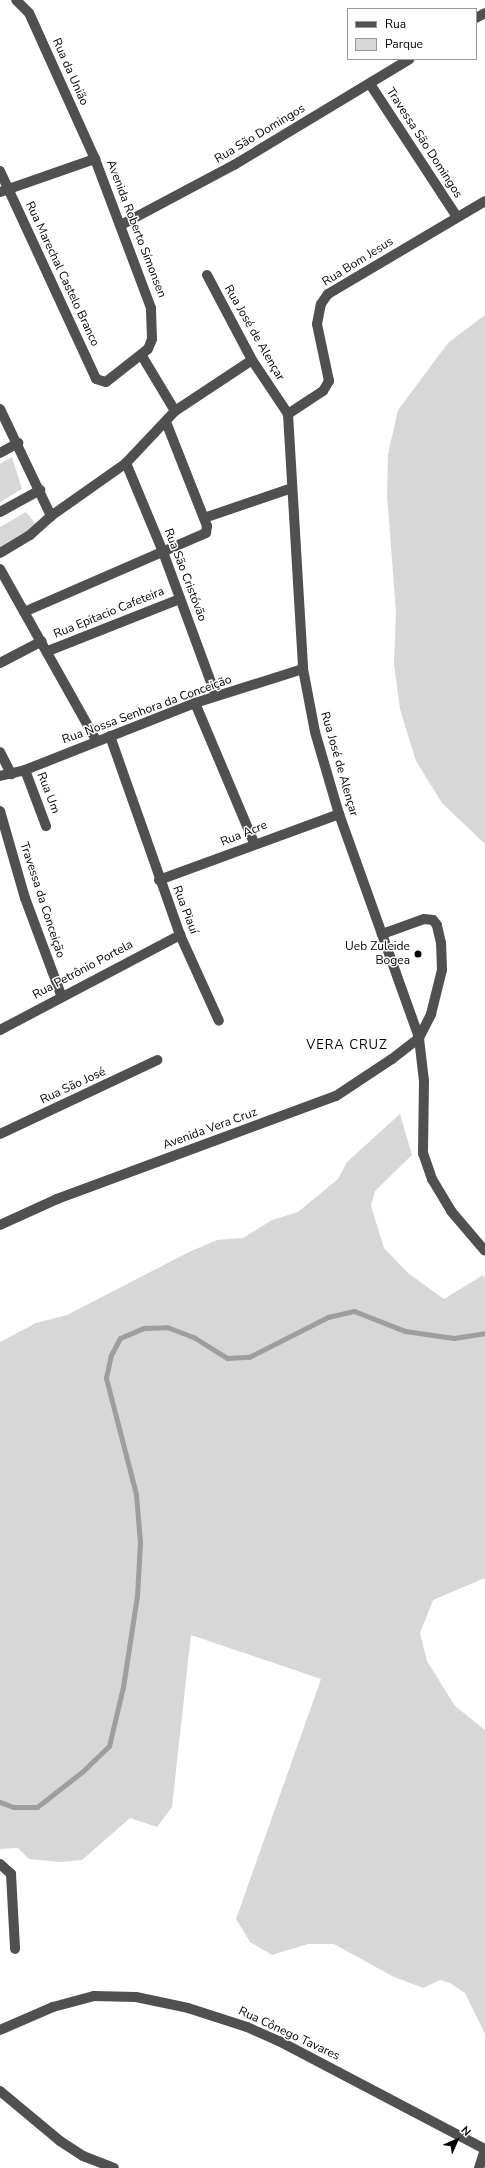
<!DOCTYPE html>
<html>
<head>
<meta charset="utf-8">
<style>
  body { margin:0 }
  #map { position:relative; width:485px; height:2168px; overflow:hidden; background:#fff; font-family:"Nunito Sans",sans-serif }
  div>[style] { position:absolute }
  .green>* { inset:0; background:#d7d7d7 }
  .stream>* { height:5px; margin:-2.5px; padding:0 2.5px; transform-origin:2.5px; border-radius:2.5px; background:#9e9e9e }
  .minor>* { height:10px; margin:-5px; padding:0 5px; transform-origin:5px; border-radius:5px; background:#505050 }
  .dots>* { width:11px; height:11px; translate:-50% -50%; box-sizing:border-box; border:2px solid #fff; border-radius:50% }
  span { translate:-50% -50%; white-space:nowrap; text-align:center; line-height:1.15; -webkit-text-stroke:3px #fff; paint-order:stroke }
  .street-label { font-size:12px; color:#000 }
  .poi-label { font-size:12px; color:#000 }
  .right { translate:-100% -50%; text-align:right }
  .neighbourhood-label { font-size:13px; color:#000; letter-spacing:1px }
  .legend { position:absolute; left:347px; top:8px; width:130px; height:52px; box-sizing:border-box; background:#fff; border:1px solid #999; margin:0; padding:5px 7px; list-style:none; font-size:12px; color:#000 }
  .legend li { display:flex; align-items:center; gap:8px; height:20px }
  .legend b { width:20px; border:1px solid #999 }
  .north { position:absolute; left:437px; top:2120px; width:40px; height:40px; -webkit-text-stroke:3px #fff; paint-order:stroke; rotate:45deg; font-size:11px; font-weight:700; line-height:16px; text-align:center; color:#000 }
  .north::after { content:''; display:block; margin:auto; width:14px; height:18px; background:#000; clip-path:polygon(50% 0,100% 100%,50% 72%,0 100%) }
</style>
</head>
<body>
<div id="map">
  <div class="green">
    <i style="clip-path:polygon(485px 315px,485px 844px,442px 803px,416px 761px,400px 709px,394px 664px,396px 612px,387px 495px,388px 454px,398px 410px,448px 343px)"></i>
    <i style="clip-path:polygon(12px 457px,22px 489px,0 502px,0 464px)"></i>
    <i style="clip-path:polygon(26px 512px,35px 523px,33px 528px,0 547px,0 527px)"></i>
    <i style="clip-path:polygon(400px 1114px,412px 1155px,375px 1191px,371px 1206px,384px 1248px,408px 1273px,444px 1299px,483px 1275px,485px 1279px,485px 1578px,433px 1600px,420px 1633px,427px 1661px,455px 1706px,485px 1730px,485px 2034px,465px 1993px,450px 1983px,440px 1980px,423px 1988px,392px 1976px,334px 1944px,308px 1944px,272px 1955px,250px 1942px,236px 1919px,321px 1679px,191px 1635px,172px 1807px,157px 1827px,130px 1818px,82px 1860px,60px 1862px,29px 1859px,18px 1848px,0 1849px,0 1342px,36px 1323px,67px 1315px,189px 1252px,217px 1240px,243px 1238px,272px 1220px,298px 1212px,338px 1179px,347px 1162px)"></i>
  </div>
  <div class="stream">
    <i style="left:0;top:1802px;width:14px;rotate:21deg"></i>
    <i style="left:13px;top:1807px;width:24px"></i>
    <i style="left:37px;top:1807px;width:58px;rotate:-38deg"></i>
    <i style="left:83px;top:1771px;width:36px;rotate:-44deg"></i>
    <i style="left:109px;top:1746px;width:61px;rotate:-76.7deg"></i>
    <i style="left:123px;top:1687px;width:92px;rotate:-81.3deg"></i>
    <i style="left:137px;top:1596px;width:54px;rotate:-86.8deg"></i>
    <i style="left:140px;top:1542px;width:48px;rotate:-94.8deg"></i>
    <i style="left:136px;top:1494px;width:120px;rotate:-104.5deg"></i>
    <i style="left:106px;top:1378px;width:24px;rotate:-78deg"></i>
    <i style="left:111px;top:1355px;width:19px;rotate:-62deg"></i>
    <i style="left:120px;top:1338px;width:26px;rotate:-23deg"></i>
    <i style="left:144px;top:1328px;width:23px;rotate:-2deg"></i>
    <i style="left:167px;top:1327px;width:30px;rotate:21deg"></i>
    <i style="left:195px;top:1338px;width:38px;rotate:32deg"></i>
    <i style="left:227px;top:1358px;width:22px;rotate:-3deg"></i>
    <i style="left:249px;top:1357px;width:89px;rotate:-26.9deg"></i>
    <i style="left:328px;top:1317px;width:27px;rotate:-13deg"></i>
    <i style="left:354px;top:1311px;width:55px;rotate:21.4deg"></i>
    <i style="left:405px;top:1331px;width:49px;rotate:8.1deg"></i>
    <i style="left:454px;top:1338px;width:31px;rotate:-9deg"></i>
  </div>
  <div class="minor">
    <i style="left:476px;top:18px;width:10px;rotate:-29deg"></i>
    <i style="left:370px;top:84px;width:159px;rotate:56.8deg"></i>
    <i style="left:0;top:171px;width:229px;rotate:65.2deg"></i>
    <i style="left:96px;top:379px;width:10px;rotate:17deg"></i>
    <i style="left:106px;top:382px;width:53px;rotate:-38.2deg"></i>
    <i style="left:148px;top:349px;width:11px;rotate:-68deg"></i>
    <i style="left:152px;top:339px;width:31px;rotate:-92deg"></i>
    <i style="left:151px;top:308px;width:159px;rotate:-110.6deg"></i>
    <i style="left:95px;top:159px;width:160px;rotate:-114.3deg"></i>
    <i style="left:29px;top:13px;width:18px;rotate:-135deg"></i>
    <i style="left:0;top:192px;width:101px;rotate:-19.2deg"></i>
    <i style="left:121px;top:225px;width:128px;rotate:-28deg"></i>
    <i style="left:234px;top:165px;width:205px;rotate:-31.1deg"></i>
    <i style="left:207px;top:275px;width:96px;rotate:62.1deg"></i>
    <i style="left:252px;top:360px;width:65px;rotate:56.3deg"></i>
    <i style="left:288px;top:414px;width:255px;rotate:86.6deg"></i>
    <i style="left:303px;top:669px;width:64px;rotate:79.2deg"></i>
    <i style="left:315px;top:732px;width:85px;rotate:73.7deg"></i>
    <i style="left:339px;top:814px;width:238px;rotate:70.3deg"></i>
    <i style="left:419px;top:1038px;width:43px;rotate:83.4deg"></i>
    <i style="left:424px;top:1081px;width:72px;rotate:90.8deg"></i>
    <i style="left:423px;top:1153px;width:28px;rotate:71deg"></i>
    <i style="left:432px;top:1179px;width:37px;rotate:59deg"></i>
    <i style="left:451px;top:1211px;width:52px;rotate:49.6deg"></i>
    <i style="left:142px;top:356px;width:64px;rotate:59deg"></i>
    <i style="left:0;top:409px;width:119px;rotate:64.5deg"></i>
    <i style="left:288px;top:414px;width:42px;rotate:-33.3deg"></i>
    <i style="left:323px;top:391px;width:12px;rotate:-59deg"></i>
    <i style="left:329px;top:381px;width:58px;rotate:-101.9deg"></i>
    <i style="left:317px;top:324px;width:20px;rotate:-79deg"></i>
    <i style="left:321px;top:304px;width:12px;rotate:-55deg"></i>
    <i style="left:328px;top:294px;width:182px;rotate:-30.6deg"></i>
    <i style="left:0;top:453px;width:21px;rotate:-29deg"></i>
    <i style="left:126px;top:463px;width:96px;rotate:67.4deg"></i>
    <i style="left:163px;top:552px;width:153px;rotate:69.8deg"></i>
    <i style="left:0;top:512px;width:46px;rotate:-28.8deg"></i>
    <i style="left:204px;top:518px;width:93px;rotate:-18.8deg"></i>
    <i style="left:0;top:553px;width:35px;rotate:-31deg"></i>
    <i style="left:30px;top:535px;width:28px;rotate:-42deg"></i>
    <i style="left:51px;top:516px;width:92px;rotate:-35.2deg"></i>
    <i style="left:126px;top:463px;width:71px;rotate:-46.7deg"></i>
    <i style="left:175px;top:411px;width:92px;rotate:-33.5deg"></i>
    <i style="left:0;top:569px;width:196px;rotate:60.7deg"></i>
    <i style="left:24px;top:612px;width:198px;rotate:-23.5deg"></i>
    <i style="left:206px;top:533px;width:7px;rotate:-82deg"></i>
    <i style="left:207px;top:526px;width:112px;rotate:-111.5deg"></i>
    <i style="left:48px;top:651px;width:142px;rotate:-21.5deg"></i>
    <i style="left:0;top:663px;width:47px;rotate:-27.6deg"></i>
    <i style="left:195px;top:703px;width:152px;rotate:67.1deg"></i>
    <i style="left:110px;top:736px;width:211px;rotate:70.6deg"></i>
    <i style="left:180px;top:935px;width:94px;rotate:65.6deg"></i>
    <i style="left:0;top:752px;width:25px;rotate:63deg"></i>
    <i style="left:25px;top:770px;width:60px;rotate:69.4deg"></i>
    <i style="left:0;top:776px;width:26px;rotate:-13deg"></i>
    <i style="left:25px;top:770px;width:183px;rotate:-21.5deg"></i>
    <i style="left:195px;top:703px;width:113px;rotate:-17.5deg"></i>
    <i style="left:0;top:811px;width:91px;rotate:74deg"></i>
    <i style="left:25px;top:898px;width:103px;rotate:69.6deg"></i>
    <i style="left:159px;top:880px;width:192px;rotate:-20.1deg"></i>
    <i style="left:0;top:1030px;width:204px;rotate:-27.8deg"></i>
    <i style="left:0;top:1134px;width:174px;rotate:-25.2deg"></i>
    <i style="left:0;top:1225px;width:63px;rotate:-24.5deg"></i>
    <i style="left:57px;top:1199px;width:297px;rotate:-20.3deg"></i>
    <i style="left:336px;top:1096px;width:67px;rotate:-33.5deg"></i>
    <i style="left:392px;top:1059px;width:34px;rotate:-38deg"></i>
    <i style="left:419px;top:1038px;width:27px;rotate:-63deg"></i>
    <i style="left:431px;top:1014px;width:45px;rotate:-76deg"></i>
    <i style="left:442px;top:970px;width:27px;rotate:-92deg"></i>
    <i style="left:441px;top:943px;width:18px;rotate:-103deg"></i>
    <i style="left:437px;top:925px;width:6px;rotate:-129deg"></i>
    <i style="left:433px;top:920px;width:9px;rotate:-174deg"></i>
    <i style="left:424px;top:919px;width:45px;rotate:160.3deg"></i>
    <i style="left:0;top:1864px;width:15px;rotate:42deg"></i>
    <i style="left:11px;top:1874px;width:75px;rotate:86.9deg"></i>
    <i style="left:0;top:2030px;width:58px;rotate:-23.5deg"></i>
    <i style="left:53px;top:2007px;width:42px;rotate:-15deg"></i>
    <i style="left:94px;top:1996px;width:42px;rotate:1.4deg"></i>
    <i style="left:136px;top:1997px;width:53px;rotate:11.9deg"></i>
    <i style="left:188px;top:2008px;width:62px;rotate:17.9deg"></i>
    <i style="left:247px;top:2027px;width:35px;rotate:24deg"></i>
    <i style="left:279px;top:2041px;width:233px;rotate:27.7deg"></i>
    <i style="left:0;top:2091px;width:78px;rotate:39.8deg"></i>
    <i style="left:60px;top:2141px;width:27px;rotate:33deg"></i>
    <i style="left:83px;top:2156px;width:33px;rotate:21deg"></i>
    <i style="left:479px;top:2168px;width:20px;rotate:-72deg"></i>
  </div>
  <div class="dots">
    <i style="left:418px;top:954px;background:#000"></i>
  </div>
  <div class="street-label">
    <span style="left:70px;top:72px;rotate:66deg">Rua da União</span>
    <span style="left:260px;top:134px;rotate:-31deg">Rua São Domingos</span>
    <span style="left:424px;top:143px;rotate:57deg">Travessa São Domingos</span>
    <span style="left:136px;top:229px;rotate:69deg">Avenida Roberto Símonsen</span>
    <span style="left:358px;top:262px;rotate:-32deg">Rua Bom Jesus</span>
    <span style="left:62px;top:274px;rotate:65deg">Rua Marechal Castelo Branco</span>
    <span style="left:254px;top:333px;rotate:60deg">Rua José de Alençar</span>
    <span style="left:185px;top:575px;rotate:69deg">Rua São Cristóvão</span>
    <span style="left:109px;top:613px;rotate:-22deg">Rua Epitacio Cafeteira</span>
    <span style="left:147px;top:710px;rotate:-20deg">Rua Nossa Senhora da Conceição</span>
    <span style="left:339px;top:764px;rotate:74deg">Rua José de Alençar</span>
    <span style="left:48px;top:793px;rotate:69deg">Rua Um</span>
    <span style="left:244px;top:834px;rotate:-22deg">Rua Acre</span>
    <span style="left:42px;top:900px;rotate:72deg">Travessa da Conceição</span>
    <span style="left:185px;top:910px;rotate:69deg">Rua Piauí</span>
    <span style="left:83px;top:970px;rotate:-28deg">Rua Petrônio Portela</span>
    <span style="left:73px;top:1086px;rotate:-25deg">Rua São José</span>
    <span style="left:210px;top:1129px;rotate:-20deg">Avenida Vera Cruz</span>
    <span style="left:289px;top:2034px;rotate:25deg">Rua Cônego Tavares</span>
  </div>
  <div class="poi-label">
    <span class="right" style="left:410px;top:954px">Ueb Zuleide<br>Bogea</span>
  </div>
  <div class="neighbourhood-label">
    <span style="left:347px;top:1045px">VERA CRUZ</span>
  </div>
  <ul class="legend">
  <li><b style="height:5px;background:#505050"></b>Rua</li>
  <li><b style="height:11px;background:#d7d7d7"></b>Parque</li>
  </ul>
  <div class="north">N</div>
</div>
</body>
</html>
